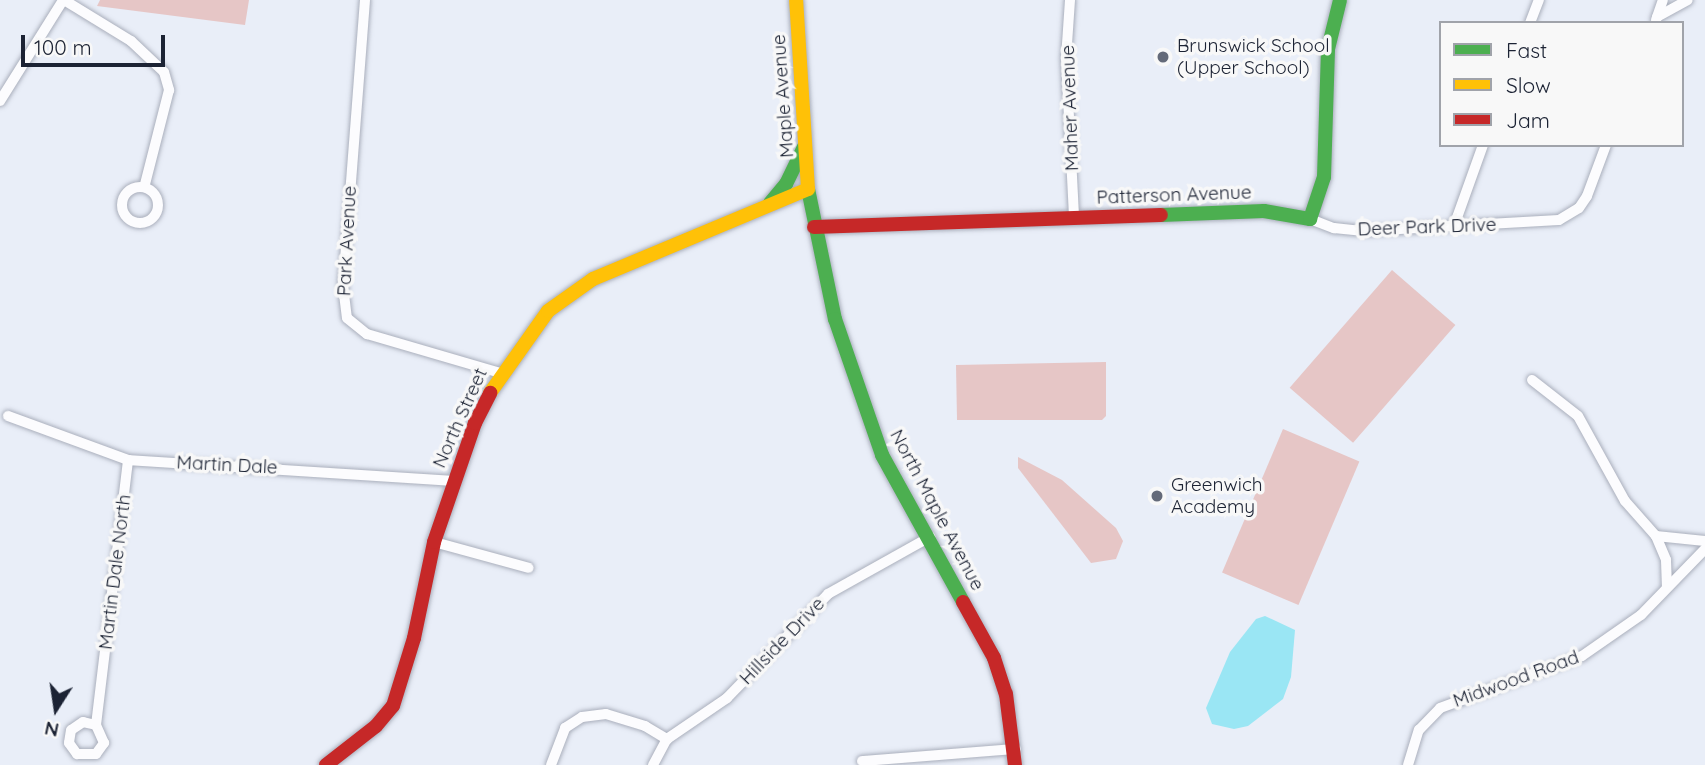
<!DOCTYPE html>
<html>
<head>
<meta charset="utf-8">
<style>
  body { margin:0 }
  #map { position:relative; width:1705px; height:765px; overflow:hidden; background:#e9eef8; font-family:Quicksand,sans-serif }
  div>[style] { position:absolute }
  .green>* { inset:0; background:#e6c6c6; transform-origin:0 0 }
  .water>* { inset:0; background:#9ae6f4 }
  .roads { filter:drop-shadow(0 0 2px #aaafbc) drop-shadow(0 0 2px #aaafbc) }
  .street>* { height:10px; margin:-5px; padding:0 5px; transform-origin:5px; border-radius:5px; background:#fcfcfe }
  .street>.ring { margin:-5px; padding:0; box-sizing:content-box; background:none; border:10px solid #fcfcfe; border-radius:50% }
  .fast>* { height:14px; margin:-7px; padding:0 7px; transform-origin:7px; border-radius:7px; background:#4caf50 }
  .slow>* { height:14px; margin:-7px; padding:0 7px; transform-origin:7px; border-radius:7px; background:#ffc107 }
  .jam>* { height:14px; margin:-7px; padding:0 7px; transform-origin:7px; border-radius:7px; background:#c62828 }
  .dots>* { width:19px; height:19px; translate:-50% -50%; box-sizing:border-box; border:4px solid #f8f8f8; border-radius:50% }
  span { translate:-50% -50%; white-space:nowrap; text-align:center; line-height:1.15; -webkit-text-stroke:7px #f8f8f8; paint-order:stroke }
  .poi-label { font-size:19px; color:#1c2334 }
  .left { translate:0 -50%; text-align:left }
  .street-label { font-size:19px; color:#1c2334 }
  .legend { position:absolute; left:1439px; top:21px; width:245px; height:126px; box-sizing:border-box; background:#f8f8f8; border:2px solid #a0a3aa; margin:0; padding:9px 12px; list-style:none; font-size:21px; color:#1c2334 }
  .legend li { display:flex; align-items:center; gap:14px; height:35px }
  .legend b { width:35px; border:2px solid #a0a3aa }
  .north { position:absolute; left:21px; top:674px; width:70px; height:70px; -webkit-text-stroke:5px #f8f8f8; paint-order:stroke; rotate:192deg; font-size:19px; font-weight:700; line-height:28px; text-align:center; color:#1c2334 }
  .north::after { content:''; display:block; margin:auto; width:24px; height:32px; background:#1c2334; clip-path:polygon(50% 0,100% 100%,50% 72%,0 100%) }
  .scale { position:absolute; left:21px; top:35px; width:144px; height:32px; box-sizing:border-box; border:4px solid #1c2334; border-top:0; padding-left:9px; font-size:21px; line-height:24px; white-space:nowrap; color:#1c2334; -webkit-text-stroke:5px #f8f8f8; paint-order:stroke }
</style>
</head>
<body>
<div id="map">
  <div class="green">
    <i style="clip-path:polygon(100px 0,249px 0,245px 25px,97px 6px)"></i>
    <i style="left:1392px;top:270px;width:84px;height:156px;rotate:41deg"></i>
    <i style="clip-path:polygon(1106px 362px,1106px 416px,1102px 420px,957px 420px,956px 365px)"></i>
    <i style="left:1283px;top:429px;width:83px;height:156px;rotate:23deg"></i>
    <i style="clip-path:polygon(1018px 457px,1062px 480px,1116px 528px,1123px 541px,1116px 559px,1091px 563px,1018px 468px)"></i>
  </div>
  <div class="water">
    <i style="clip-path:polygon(1265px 616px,1295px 630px,1291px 677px,1283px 699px,1248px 726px,1234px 729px,1212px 724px,1206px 708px,1230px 652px,1256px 619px)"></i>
  </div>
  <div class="roads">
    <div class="street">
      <i style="left:64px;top:0;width:79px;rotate:31.5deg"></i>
      <i style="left:131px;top:41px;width:45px;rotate:43.2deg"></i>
      <i style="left:164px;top:72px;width:19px;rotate:74deg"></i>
      <i style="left:169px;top:90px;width:97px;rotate:104.3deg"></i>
      <i style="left:365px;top:0;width:287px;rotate:94.4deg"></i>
      <i style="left:343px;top:286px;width:32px;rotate:83deg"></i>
      <i style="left:347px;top:318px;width:26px;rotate:39deg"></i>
      <i style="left:367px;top:334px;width:139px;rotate:16.3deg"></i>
      <i style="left:1070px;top:0;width:58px;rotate:93.9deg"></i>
      <i style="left:1066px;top:58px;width:159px;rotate:87.1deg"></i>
      <i style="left:1657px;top:17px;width:35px;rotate:-29deg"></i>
      <i style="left:1656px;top:20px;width:21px;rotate:-71deg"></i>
      <i style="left:1530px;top:23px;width:25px;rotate:-69deg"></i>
      <i style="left:0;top:101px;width:119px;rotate:-58deg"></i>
      <i class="ring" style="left:122px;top:187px;width:26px;height:26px"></i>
      <i style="left:1310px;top:219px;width:26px;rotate:21deg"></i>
      <i style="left:1334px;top:228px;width:30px;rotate:6deg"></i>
      <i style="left:1364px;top:231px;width:195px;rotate:-3.2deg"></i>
      <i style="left:1559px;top:220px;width:23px;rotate:-31deg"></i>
      <i style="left:1579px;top:208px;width:14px;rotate:-56deg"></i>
      <i style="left:1587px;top:196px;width:54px;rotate:-69.6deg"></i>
      <i style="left:1454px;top:226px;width:86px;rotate:-70.3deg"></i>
      <i style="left:1532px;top:380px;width:58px;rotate:38deg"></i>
      <i style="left:1578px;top:416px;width:97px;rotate:61.1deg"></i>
      <i style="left:1625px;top:501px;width:47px;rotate:48.5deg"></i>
      <i style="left:1656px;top:536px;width:26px;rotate:67deg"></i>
      <i style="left:1666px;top:560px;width:27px;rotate:88deg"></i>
      <i style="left:8px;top:416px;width:128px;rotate:20.1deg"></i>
      <i style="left:128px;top:460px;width:326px;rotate:3.7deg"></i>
      <i style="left:1656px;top:536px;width:49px;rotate:5.8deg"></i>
      <i style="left:434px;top:542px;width:98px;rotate:15.3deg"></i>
      <i style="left:96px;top:725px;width:13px;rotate:-167deg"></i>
      <i style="left:83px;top:722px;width:14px;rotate:146deg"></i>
      <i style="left:71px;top:730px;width:13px;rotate:99deg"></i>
      <i style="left:69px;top:743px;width:14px;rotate:54deg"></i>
      <i style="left:77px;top:754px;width:19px"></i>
      <i style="left:96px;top:754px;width:14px;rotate:-54deg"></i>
      <i style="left:104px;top:743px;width:20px;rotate:-114deg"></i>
      <i style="left:96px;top:725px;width:267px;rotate:-83.1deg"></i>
      <i style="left:862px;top:761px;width:154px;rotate:-4.5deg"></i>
      <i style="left:551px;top:765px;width:40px;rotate:-69deg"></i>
      <i style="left:565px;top:728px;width:20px;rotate:-33deg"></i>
      <i style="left:582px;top:717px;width:24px;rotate:-7deg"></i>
      <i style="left:606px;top:714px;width:41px;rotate:17.1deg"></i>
      <i style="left:645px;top:726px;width:26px;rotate:31deg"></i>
      <i style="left:653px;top:765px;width:30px;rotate:-62deg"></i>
      <i style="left:667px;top:739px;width:73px;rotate:-34.3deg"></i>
      <i style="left:727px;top:698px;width:145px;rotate:-45.8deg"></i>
      <i style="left:828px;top:594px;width:117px;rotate:-29.2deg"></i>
      <i style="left:1408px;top:765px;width:37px;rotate:-73deg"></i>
      <i style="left:1419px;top:730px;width:30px;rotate:-46deg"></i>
      <i style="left:1440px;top:708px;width:151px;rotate:-20.1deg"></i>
      <i style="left:1582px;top:656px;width:72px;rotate:-34.8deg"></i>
      <i style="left:1641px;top:615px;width:92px;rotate:-45.9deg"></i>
    </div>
    <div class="fast">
      <i style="left:808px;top:189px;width:133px;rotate:78.3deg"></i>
      <i style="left:835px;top:319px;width:144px;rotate:70.9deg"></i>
      <i style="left:882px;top:455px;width:168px;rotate:61.1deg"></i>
      <i style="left:770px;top:203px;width:25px;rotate:-50deg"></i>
      <i style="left:786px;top:184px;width:41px;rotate:-64.1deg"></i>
      <i style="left:1161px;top:215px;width:103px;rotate:-2.2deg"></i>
      <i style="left:1264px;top:211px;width:47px;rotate:9.9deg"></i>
      <i style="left:1310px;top:219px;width:44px;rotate:-71.6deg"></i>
      <i style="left:1324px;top:177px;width:128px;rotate:-88.2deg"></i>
      <i style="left:1328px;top:49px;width:50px;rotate:-76.2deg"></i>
    </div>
    <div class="slow">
      <i style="left:490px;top:393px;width:100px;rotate:-54.7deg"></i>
      <i style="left:548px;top:311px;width:55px;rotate:-35.4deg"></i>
      <i style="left:593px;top:279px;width:233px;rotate:-22.7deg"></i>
      <i style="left:808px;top:189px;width:189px;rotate:-93.6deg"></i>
    </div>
    <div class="jam">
      <i style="left:814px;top:227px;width:347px;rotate:-2deg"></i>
      <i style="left:963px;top:602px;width:64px;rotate:61deg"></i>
      <i style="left:994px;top:658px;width:38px;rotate:72deg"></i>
      <i style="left:1006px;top:694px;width:72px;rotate:82.8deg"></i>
      <i style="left:326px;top:765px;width:63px;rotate:-38deg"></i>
      <i style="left:376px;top:726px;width:26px;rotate:-50deg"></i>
      <i style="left:393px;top:706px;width:71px;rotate:-72.8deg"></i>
      <i style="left:414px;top:638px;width:98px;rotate:-78.2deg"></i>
      <i style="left:434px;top:542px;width:126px;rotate:-71deg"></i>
      <i style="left:475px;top:423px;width:34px;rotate:-63deg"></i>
    </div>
  </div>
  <div class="dots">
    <i style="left:1163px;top:57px;background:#646a79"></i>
    <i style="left:1157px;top:496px;background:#646a79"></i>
  </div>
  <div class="poi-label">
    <span class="left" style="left:1177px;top:57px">Brunswick School<br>(Upper School)</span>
    <span class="left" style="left:1171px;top:496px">Greenwich<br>Academy</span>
  </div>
  <div class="street-label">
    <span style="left:783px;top:96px;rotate:-94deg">Maple Avenue</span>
    <span style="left:1070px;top:108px;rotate:-92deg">Maher Avenue</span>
    <span style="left:1174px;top:195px;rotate:-2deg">Patterson Avenue</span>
    <span style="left:1427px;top:227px;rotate:-2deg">Deer Park Drive</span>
    <span style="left:347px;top:241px;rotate:-87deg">Park Avenue</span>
    <span style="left:460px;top:418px;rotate:-66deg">North Street</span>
    <span style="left:227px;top:465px;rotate:3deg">Martin Dale</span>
    <span style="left:937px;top:510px;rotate:62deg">North Maple Avenue</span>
    <span style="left:115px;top:572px;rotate:-83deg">Martin Dale North</span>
    <span style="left:782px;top:641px;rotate:-46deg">Hillside Drive</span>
    <span style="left:1516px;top:679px;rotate:-20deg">Midwood Road</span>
  </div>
  <ul class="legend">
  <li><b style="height:9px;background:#4caf50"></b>Fast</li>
  <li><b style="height:9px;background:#ffc107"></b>Slow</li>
  <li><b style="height:9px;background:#c62828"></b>Jam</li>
  </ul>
  <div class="north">N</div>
  <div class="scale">100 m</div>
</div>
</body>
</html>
